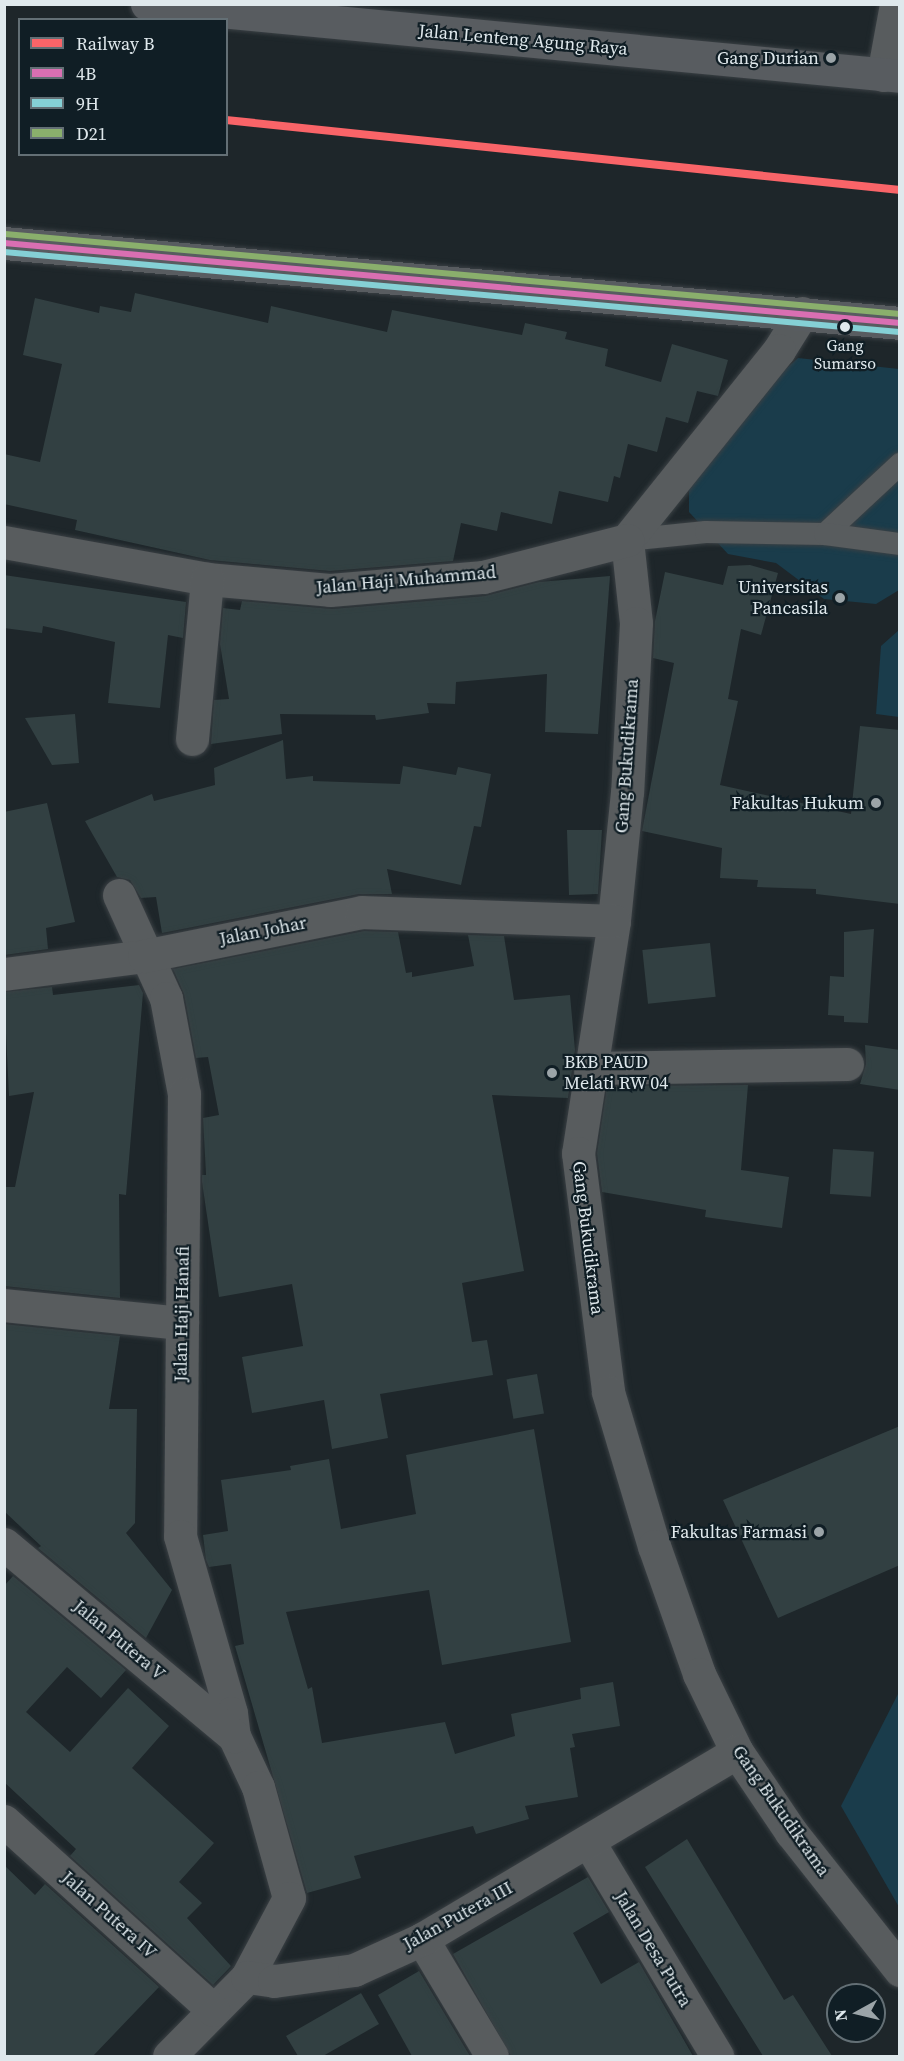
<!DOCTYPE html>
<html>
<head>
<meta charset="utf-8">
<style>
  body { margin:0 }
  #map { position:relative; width:904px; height:2061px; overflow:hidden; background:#1e262a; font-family:"Source Serif 4",serif }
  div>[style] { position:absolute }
  .green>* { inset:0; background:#1a3c4b }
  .building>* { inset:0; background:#324042; transform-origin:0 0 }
  .roads { filter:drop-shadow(0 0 2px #3a4044) drop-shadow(0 0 2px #3a4044) }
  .service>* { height:22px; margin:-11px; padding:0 11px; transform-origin:11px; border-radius:11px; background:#585c5e }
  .minor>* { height:33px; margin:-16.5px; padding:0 16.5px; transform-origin:16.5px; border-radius:16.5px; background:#585c5e }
  .primary>* { height:33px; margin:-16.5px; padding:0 16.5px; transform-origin:16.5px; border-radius:16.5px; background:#585c60 }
  .bus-1>* { height:6px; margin:-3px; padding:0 3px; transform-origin:3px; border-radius:3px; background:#d96fb2 }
  .bus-2>* { height:6px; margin:-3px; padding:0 3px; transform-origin:3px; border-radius:3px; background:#85d0d5 }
  .bus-3>* { height:6px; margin:-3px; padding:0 3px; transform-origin:3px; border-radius:3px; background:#8aaf6c }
  .rail-1>* { height:8px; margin:-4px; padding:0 4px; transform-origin:4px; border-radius:4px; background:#f96468 }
  .dots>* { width:16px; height:16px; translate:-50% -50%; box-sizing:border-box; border:3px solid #101e25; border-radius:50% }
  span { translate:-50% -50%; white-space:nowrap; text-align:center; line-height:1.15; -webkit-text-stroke:4.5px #101e25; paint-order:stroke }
  .bus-label { font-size:16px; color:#dfe8ec }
  .street-label { font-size:18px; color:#dfe8ec }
  .poi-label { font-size:18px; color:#dfe8ec }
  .right { translate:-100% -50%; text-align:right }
  .left { translate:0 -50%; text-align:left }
  .frame { position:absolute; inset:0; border:6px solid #dfe8ec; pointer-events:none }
  .legend { position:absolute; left:18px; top:18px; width:210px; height:138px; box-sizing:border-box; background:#101e25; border:2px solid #636f75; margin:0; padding:8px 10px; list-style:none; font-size:18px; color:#dfe8ec }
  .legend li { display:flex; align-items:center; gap:12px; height:30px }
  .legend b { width:30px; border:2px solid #636f75 }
  .north { position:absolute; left:826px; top:1983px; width:60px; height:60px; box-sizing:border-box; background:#101e25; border:2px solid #636f75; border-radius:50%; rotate:262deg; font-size:16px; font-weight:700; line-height:24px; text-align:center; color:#dfe8ec }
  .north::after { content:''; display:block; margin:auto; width:21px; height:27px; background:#9ba4a8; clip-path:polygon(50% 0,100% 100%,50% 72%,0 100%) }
</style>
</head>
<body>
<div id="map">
  <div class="green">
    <i style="clip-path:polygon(798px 358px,899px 369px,899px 590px,876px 604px,824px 599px,776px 563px,728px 554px,689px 512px,689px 478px,719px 428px)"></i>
    <i style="clip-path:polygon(899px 630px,899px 717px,876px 714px,881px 646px)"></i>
    <i style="clip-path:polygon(899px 1692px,900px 1692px,899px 1907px,841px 1806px)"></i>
  </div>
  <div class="building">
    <i style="clip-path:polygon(135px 293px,268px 323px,271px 306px,387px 332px,392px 310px,522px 335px,525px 323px,567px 332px,565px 339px,608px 349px,605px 366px,661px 382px,672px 344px,728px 360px,718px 396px,697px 391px,688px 423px,666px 417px,657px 452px,628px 444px,620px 478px,614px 476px,608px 502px,559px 491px,552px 524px,501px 512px,497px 531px,461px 523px,453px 561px,330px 571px,210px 560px,75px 530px,77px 520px,4px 504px,4px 454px,40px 462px,62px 364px,23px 355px,35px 298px,99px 313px,100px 306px,131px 312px)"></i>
    <i style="clip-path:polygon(750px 565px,778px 573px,761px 635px,741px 629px,728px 699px,738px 701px,720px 785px,851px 814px,860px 726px,900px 730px,900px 904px,816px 894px,816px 889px,757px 887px,758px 880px,720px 878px,722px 848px,642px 831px,674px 663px,653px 658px,655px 621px,665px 572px,723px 585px,728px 566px)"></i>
    <i style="clip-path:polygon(4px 575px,186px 602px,183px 638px,168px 635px,160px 708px,108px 703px,115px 642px,43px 626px,42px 633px,4px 628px)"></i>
    <i style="clip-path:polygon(610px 576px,598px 734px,545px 732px,547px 674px,456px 682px,455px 704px,427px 703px,429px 713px,376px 720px,375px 715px,280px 714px,282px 734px,211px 744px,214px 700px,229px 699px,220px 644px,223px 608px,240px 610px,242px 601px,332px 609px,485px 596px,539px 582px)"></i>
    <i style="clip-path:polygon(75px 714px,79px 763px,52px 765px,25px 718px)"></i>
    <i style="clip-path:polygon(283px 740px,286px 779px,313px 776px,313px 781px,400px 784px,403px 766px,456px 775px,458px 767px,491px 774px,481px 827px,474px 826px,461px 885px,387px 869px,392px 894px,359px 894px,162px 933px,156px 897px,141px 898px,130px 880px,117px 877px,85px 821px,152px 794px,154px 801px,215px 785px,214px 768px)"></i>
    <i style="clip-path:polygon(47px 803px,75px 922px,46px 928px,48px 949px,4px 955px,4px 812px)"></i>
    <i style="clip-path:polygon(567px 830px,602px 830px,598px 894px,569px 895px)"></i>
    <i style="clip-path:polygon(874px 929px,868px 1023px,844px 1022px,844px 1016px,828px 1015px,830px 976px,844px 977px,844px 932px)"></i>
    <i style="clip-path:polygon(364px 931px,398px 932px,406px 973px,412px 972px,412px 977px,474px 966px,468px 935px,504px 936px,514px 1000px,570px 995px,575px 1050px,568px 1098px,492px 1095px,524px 1271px,462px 1283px,472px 1342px,487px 1340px,493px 1375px,380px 1394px,388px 1438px,332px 1449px,324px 1400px,252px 1413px,242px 1357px,303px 1346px,292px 1284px,219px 1297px,202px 1182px,202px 1175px,206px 1175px,203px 1118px,219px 1115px,208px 1057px,196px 1058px,184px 994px,173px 969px)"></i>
    <i style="left:710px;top:943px;width:54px;height:68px;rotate:84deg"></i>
    <i style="clip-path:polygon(139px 985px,143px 993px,126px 1195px,119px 1194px,120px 1298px,4px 1286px,4px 1187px,15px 1187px,34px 1092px,9px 1096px,4px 992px,52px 987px,53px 995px)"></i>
    <i style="clip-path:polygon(865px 1045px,900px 1050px,900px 1090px,860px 1084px,866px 1064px)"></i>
    <i style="clip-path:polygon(748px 1085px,741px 1170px,789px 1177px,782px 1228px,705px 1217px,706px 1210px,602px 1192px,597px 1153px,607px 1086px)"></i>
    <i style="left:833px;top:1149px;width:41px;height:45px;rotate:4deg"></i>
    <i style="clip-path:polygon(4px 1324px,120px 1336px,109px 1409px,137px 1409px,135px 1523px,126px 1533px,172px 1590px,146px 1638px,38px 1548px,41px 1546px,4px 1511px)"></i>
    <i style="left:537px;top:1374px;width:40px;height:31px;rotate:80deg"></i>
    <i style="clip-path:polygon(900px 1426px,900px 1565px,778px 1618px,723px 1500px)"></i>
    <i style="clip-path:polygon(534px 1429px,571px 1642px,442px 1665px,429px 1590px,286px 1612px,308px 1689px,312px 1687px,322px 1743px,445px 1722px,455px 1754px,515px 1736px,511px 1714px,581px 1699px,580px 1688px,613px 1682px,620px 1726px,572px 1734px,575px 1747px,570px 1748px,578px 1797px,525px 1806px,529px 1819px,476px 1834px,473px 1826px,354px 1856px,361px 1878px,307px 1893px,235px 1646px,244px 1644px,231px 1564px,209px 1567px,206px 1560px,203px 1535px,228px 1531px,221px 1480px,291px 1470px,290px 1466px,329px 1459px,341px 1529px,416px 1514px,406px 1455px)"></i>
    <i style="clip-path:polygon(13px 1576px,126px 1670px,101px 1698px,67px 1667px,26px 1712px,70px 1752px,128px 1688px,169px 1726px,132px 1768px,214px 1843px,179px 1882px,202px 1903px,187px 1918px,231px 1966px,213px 1985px,70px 1856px,76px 1849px,4px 1782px,4px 1586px)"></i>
    <i style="clip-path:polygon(687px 1839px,784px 2000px,793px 1995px,832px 2056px,763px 2056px,645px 1867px)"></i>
    <i style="clip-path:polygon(4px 1865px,35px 1895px,45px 1884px,159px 1987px,93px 2056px,4px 2056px)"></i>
    <i style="clip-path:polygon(588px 1877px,609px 1912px,573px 1933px,601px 1984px,639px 1962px,693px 2056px,511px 2056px,453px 1954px)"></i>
    <i style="clip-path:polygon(419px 1971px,470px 2056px,412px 2056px,378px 1995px)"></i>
    <i style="clip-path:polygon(361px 1993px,379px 2024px,323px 2056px,298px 2056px,286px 2036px)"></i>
  </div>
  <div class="roads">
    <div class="service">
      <i style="left:825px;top:534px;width:103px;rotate:-43deg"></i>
      <i style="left:627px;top:540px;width:79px;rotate:-5.8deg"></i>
      <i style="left:706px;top:532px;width:119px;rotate:1deg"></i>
      <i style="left:825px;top:534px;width:76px;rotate:7.6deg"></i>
    </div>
    <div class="minor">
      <i style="left:883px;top:75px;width:72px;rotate:-79.6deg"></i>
      <i style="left:802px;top:313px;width:44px;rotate:121.9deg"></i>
      <i style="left:779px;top:350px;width:243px;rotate:128.7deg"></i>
      <i style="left:627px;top:540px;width:83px;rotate:83.8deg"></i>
      <i style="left:636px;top:623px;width:169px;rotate:93deg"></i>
      <i style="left:627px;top:792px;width:130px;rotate:95.8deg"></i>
      <i style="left:614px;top:921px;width:235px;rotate:98.8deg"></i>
      <i style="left:578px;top:1153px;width:241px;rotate:82.8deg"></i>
      <i style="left:608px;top:1392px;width:161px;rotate:73.4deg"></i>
      <i style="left:654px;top:1546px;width:136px;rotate:70.6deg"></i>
      <i style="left:699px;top:1674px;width:87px;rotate:64deg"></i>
      <i style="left:737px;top:1752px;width:97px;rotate:56deg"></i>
      <i style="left:791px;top:1832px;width:176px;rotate:51.7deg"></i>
      <i style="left:4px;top:542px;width:206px;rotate:10.3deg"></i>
      <i style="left:207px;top:579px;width:123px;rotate:5.1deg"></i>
      <i style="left:330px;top:590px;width:154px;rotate:-4.9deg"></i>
      <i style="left:483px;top:577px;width:149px;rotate:-14.4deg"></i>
      <i style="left:192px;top:739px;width:161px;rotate:-84.6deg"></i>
      <i style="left:119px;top:895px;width:113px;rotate:65.5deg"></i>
      <i style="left:166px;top:998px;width:98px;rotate:79.4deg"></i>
      <i style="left:184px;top:1094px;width:442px;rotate:90.5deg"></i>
      <i style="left:180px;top:1536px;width:184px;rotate:73.9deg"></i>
      <i style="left:231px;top:1713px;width:23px;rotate:83deg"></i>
      <i style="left:234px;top:1736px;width:56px;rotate:64.8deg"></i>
      <i style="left:258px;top:1787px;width:115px;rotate:74.4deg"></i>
      <i style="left:289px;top:1898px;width:89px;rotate:118deg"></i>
      <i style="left:247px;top:1977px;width:111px;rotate:134.6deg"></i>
      <i style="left:4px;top:974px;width:141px;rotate:-7.3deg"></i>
      <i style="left:144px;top:956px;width:222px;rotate:-11.4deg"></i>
      <i style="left:362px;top:912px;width:252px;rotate:2deg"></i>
      <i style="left:590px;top:1068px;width:257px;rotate:-0.9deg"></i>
      <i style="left:4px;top:1305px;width:179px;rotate:5.8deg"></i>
      <i style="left:4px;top:1544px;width:300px;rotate:39.9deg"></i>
      <i style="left:4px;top:1821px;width:282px;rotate:42.1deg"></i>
      <i style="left:588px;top:1841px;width:251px;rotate:59deg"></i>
      <i style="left:422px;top:1939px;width:136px;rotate:59.1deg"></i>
      <i style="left:247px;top:1977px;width:27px;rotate:8deg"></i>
      <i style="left:274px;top:1981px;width:81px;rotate:-7.8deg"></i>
      <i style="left:354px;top:1970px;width:75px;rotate:-24.5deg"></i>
      <i style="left:422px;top:1939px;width:366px;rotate:-30.7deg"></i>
    </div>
    <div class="primary">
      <i style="left:147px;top:4px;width:756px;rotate:5.46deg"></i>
      <i style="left:4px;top:243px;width:900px;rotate:5.1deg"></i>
    </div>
  </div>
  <div class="bus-1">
    <i style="left:4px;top:243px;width:900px;rotate:5.1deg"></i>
  </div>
  <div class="bus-2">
    <i style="left:4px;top:252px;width:899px;rotate:5.11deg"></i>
  </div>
  <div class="bus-3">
    <i style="left:5px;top:234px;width:899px;rotate:5.11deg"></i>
  </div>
  <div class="rail-1">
    <i style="left:226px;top:120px;width:678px;rotate:5.93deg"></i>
  </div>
  <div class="dots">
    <i style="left:831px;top:58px;background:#9ba4a8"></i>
    <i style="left:845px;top:327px;background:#dfe8ec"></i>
    <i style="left:840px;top:598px;background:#9ba4a8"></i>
    <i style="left:876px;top:803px;background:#9ba4a8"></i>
    <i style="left:552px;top:1073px;background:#9ba4a8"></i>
    <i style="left:819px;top:1532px;background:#9ba4a8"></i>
  </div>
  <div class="bus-label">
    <span style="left:845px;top:354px">Gang<br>Sumarso</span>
  </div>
  <div class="street-label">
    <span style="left:523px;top:40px;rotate:5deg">Jalan Lenteng Agung Raya</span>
    <span style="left:406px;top:580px;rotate:-5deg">Jalan Haji Muhammad</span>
    <span style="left:627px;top:756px;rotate:-86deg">Gang Bukudikrama</span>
    <span style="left:263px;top:931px;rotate:-11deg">Jalan Johar</span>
    <span style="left:588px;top:1238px;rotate:83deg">Gang Bukudikrama</span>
    <span style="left:182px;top:1314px;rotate:-89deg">Jalan Haji Hanafi</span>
    <span style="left:119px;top:1640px;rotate:40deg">Jalan Putera V</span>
    <span style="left:781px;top:1811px;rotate:55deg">Gang Bukudikrama</span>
    <span style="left:109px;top:1915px;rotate:42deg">Jalan Putera IV</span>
    <span style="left:458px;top:1916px;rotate:-29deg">Jalan Putera III</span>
    <span style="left:653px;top:1949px;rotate:59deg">Jalan Desa Putra</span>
  </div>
  <div class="poi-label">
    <span class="right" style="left:819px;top:58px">Gang Durian</span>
    <span class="right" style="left:828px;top:598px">Universitas<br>Pancasila</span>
    <span class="right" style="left:864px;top:803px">Fakultas Hukum</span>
    <span class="left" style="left:564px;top:1073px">BKB PAUD<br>Melati RW 04</span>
    <span class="right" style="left:807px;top:1532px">Fakultas Farmasi</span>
  </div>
  <div class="frame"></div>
  <ul class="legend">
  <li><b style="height:8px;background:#f96468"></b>Railway B</li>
  <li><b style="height:8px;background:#d96fb2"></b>4B</li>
  <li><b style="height:8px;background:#85d0d5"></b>9H</li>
  <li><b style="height:8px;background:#8aaf6c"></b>D21</li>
  </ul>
  <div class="north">N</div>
</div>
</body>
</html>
